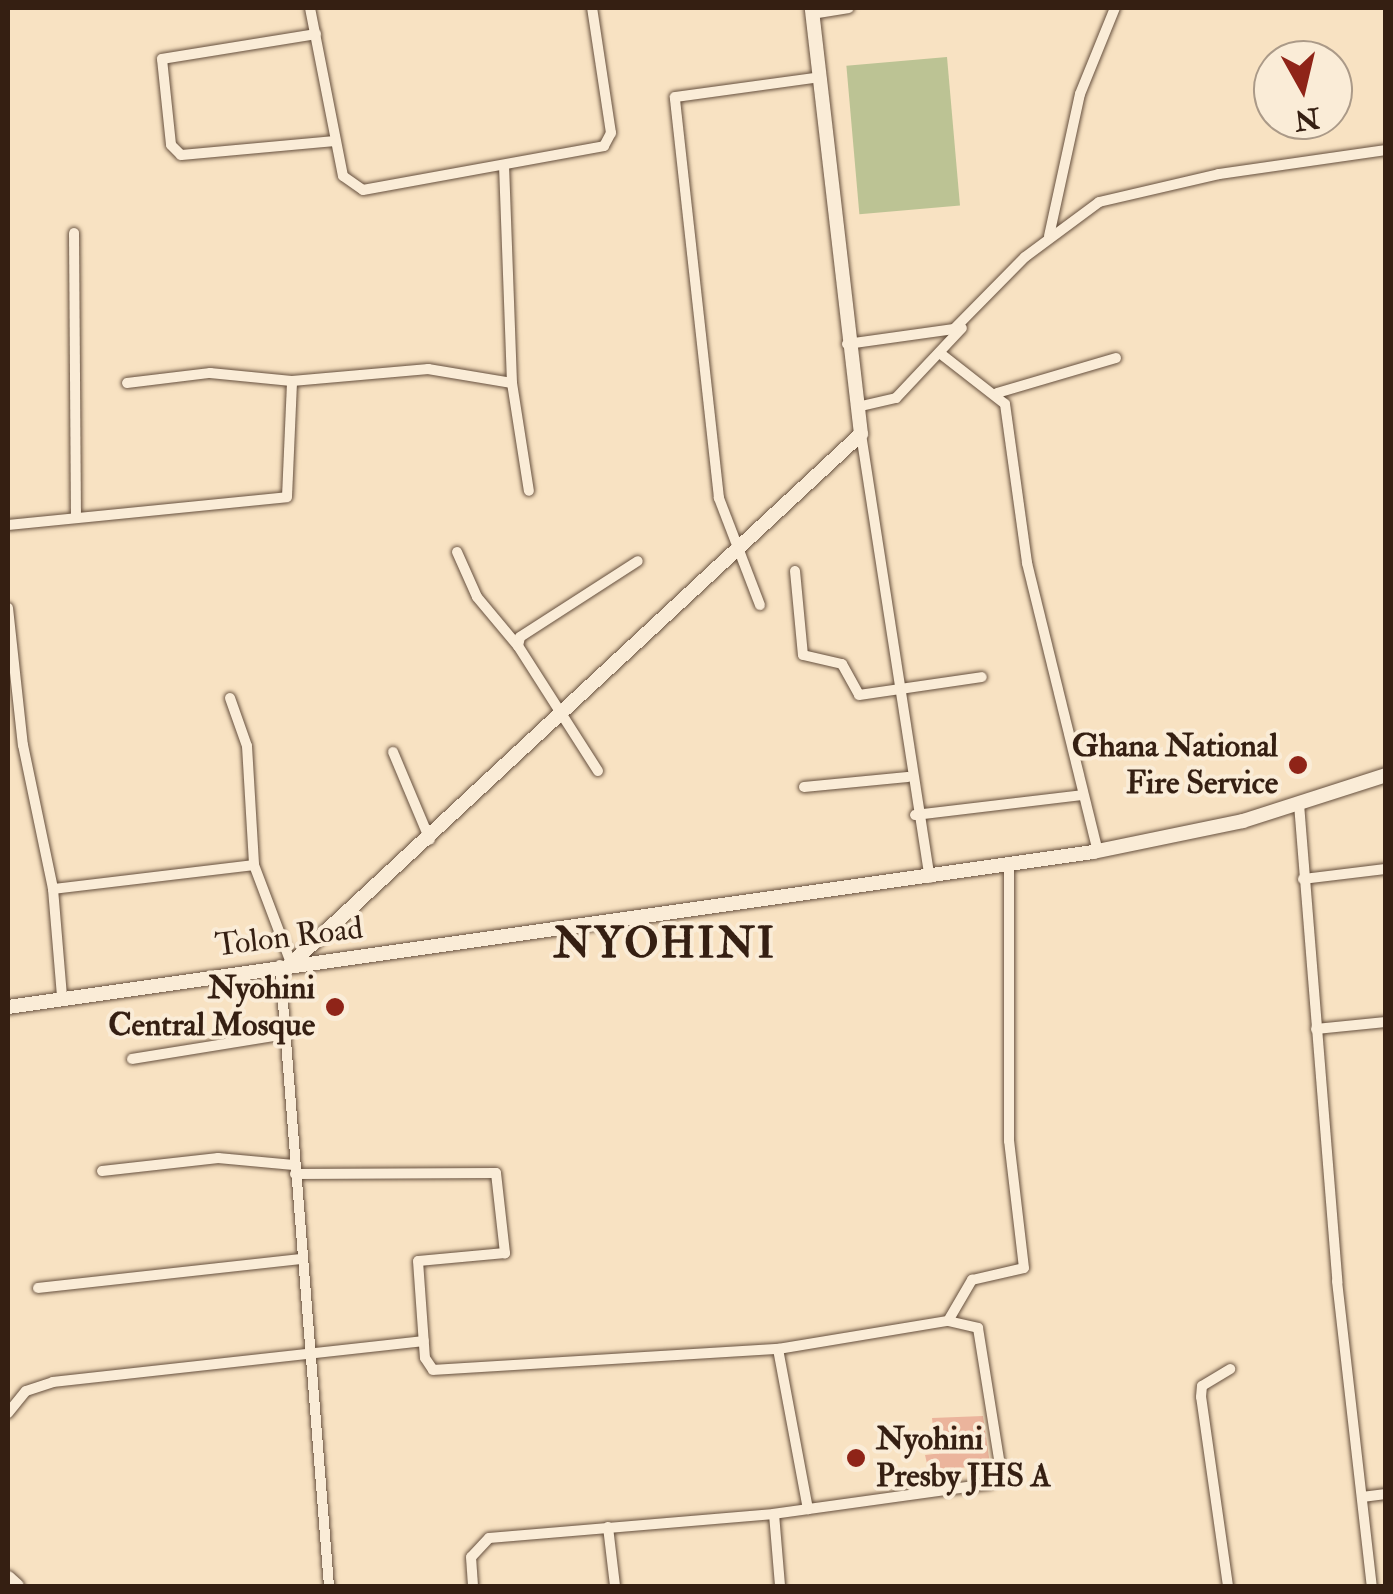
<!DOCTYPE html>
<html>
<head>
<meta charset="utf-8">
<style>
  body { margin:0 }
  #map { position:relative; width:1393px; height:1594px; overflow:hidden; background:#f8e2c2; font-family:"IM FELL Double Pica",serif }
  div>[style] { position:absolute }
  .green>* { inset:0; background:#bcc394; transform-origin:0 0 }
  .building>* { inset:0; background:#ebb49c }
  .roads { filter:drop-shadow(0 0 2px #66503e) drop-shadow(0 0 2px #66503e) }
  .street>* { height:10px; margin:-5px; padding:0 5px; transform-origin:5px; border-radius:5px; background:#faecd7 }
  .secondary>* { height:14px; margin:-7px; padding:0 7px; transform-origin:7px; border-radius:7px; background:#faecd7 }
  .dots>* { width:28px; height:28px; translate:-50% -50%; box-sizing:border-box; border:5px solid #faecd7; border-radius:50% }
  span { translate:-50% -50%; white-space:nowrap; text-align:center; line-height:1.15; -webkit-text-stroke:8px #faecd7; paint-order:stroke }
  .poi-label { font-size:32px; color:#351f12; font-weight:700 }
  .right { translate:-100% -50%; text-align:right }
  .left { translate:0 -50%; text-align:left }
  .street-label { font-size:32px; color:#351f12 }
  .district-label { font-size:42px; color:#351f12; font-weight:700; letter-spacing:2.5px }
  .frame { position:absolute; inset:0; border:10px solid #351f12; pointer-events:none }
  .north { position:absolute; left:1253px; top:40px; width:100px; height:100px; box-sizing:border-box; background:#faecd7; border:2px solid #ab9a88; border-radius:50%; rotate:172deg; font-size:28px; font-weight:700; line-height:40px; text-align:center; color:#351f12 }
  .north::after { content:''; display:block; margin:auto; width:35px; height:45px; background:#8f2418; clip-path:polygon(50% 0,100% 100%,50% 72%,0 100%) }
</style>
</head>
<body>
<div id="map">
  <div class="green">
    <i style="left:947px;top:57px;width:149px;height:101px;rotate:85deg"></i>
  </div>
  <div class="building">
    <i style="clip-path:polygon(983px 1416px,990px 1464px,929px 1472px,925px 1455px,969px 1450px,967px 1434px,934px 1435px,932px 1418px)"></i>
  </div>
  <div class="roads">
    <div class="street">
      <i style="left:310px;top:8px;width:171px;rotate:78.9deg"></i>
      <i style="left:343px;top:176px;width:24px;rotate:35deg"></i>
      <i style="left:363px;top:190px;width:245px;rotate:-10.3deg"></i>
      <i style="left:604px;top:146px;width:15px;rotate:-62deg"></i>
      <i style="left:611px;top:133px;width:126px;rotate:-98.6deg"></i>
      <i style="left:812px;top:14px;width:37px;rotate:-9deg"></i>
      <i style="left:316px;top:34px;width:156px;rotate:170.8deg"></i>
      <i style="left:162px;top:59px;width:86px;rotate:84deg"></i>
      <i style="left:171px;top:145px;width:14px;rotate:45deg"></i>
      <i style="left:181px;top:155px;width:155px;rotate:-5.2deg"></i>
      <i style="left:504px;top:165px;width:218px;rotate:87.9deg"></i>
      <i style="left:512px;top:383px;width:109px;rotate:81.1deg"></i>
      <i style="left:74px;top:233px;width:285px;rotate:89.6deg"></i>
      <i style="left:1049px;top:236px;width:145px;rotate:-77.7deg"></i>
      <i style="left:1080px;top:94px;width:93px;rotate:-67.9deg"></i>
      <i style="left:847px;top:344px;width:108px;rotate:-8deg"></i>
      <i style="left:954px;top:329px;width:101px;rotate:-45.4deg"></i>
      <i style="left:1025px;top:257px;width:92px;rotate:-36.6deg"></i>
      <i style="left:1099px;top:202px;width:123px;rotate:-13.1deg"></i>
      <i style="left:1219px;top:174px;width:169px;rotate:-8.2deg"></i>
      <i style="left:941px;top:354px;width:81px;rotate:38deg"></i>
      <i style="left:1005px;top:404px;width:161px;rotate:82.1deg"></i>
      <i style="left:1027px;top:563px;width:297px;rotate:76.2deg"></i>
      <i style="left:127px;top:383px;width:84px;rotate:-6.9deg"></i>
      <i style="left:210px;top:373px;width:82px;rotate:5.6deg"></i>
      <i style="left:997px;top:393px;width:124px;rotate:-16.4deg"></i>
      <i style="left:857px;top:407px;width:40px;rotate:-13deg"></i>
      <i style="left:896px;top:398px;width:96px;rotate:-46.7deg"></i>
      <i style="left:861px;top:434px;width:449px;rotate:81.2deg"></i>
      <i style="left:8px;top:525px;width:280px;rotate:-5.7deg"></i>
      <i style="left:287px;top:497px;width:116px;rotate:-87.5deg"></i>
      <i style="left:292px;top:381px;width:137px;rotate:-5deg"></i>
      <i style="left:428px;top:369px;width:85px;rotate:9.5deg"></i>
      <i style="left:457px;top:552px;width:49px;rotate:66deg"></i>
      <i style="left:477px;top:597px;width:64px;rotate:50.1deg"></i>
      <i style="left:795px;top:571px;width:84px;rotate:84.6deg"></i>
      <i style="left:803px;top:655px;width:40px;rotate:13deg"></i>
      <i style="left:842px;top:664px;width:35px;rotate:61deg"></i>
      <i style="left:859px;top:695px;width:124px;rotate:-8.3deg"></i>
      <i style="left:760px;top:605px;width:115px;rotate:-111deg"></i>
      <i style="left:719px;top:498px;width:403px;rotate:-96.3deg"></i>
      <i style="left:675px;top:97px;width:147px;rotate:-7.8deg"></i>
      <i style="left:8px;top:608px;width:138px;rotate:83.8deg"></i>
      <i style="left:23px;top:745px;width:147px;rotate:78.2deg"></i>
      <i style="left:53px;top:889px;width:108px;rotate:85.2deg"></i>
      <i style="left:230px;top:698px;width:51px;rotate:70.5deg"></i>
      <i style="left:247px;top:746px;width:119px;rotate:86.6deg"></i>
      <i style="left:254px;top:865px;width:105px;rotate:69.3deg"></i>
      <i style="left:393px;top:752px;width:95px;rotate:67.2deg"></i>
      <i style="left:598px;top:771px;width:148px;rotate:-122.6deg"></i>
      <i style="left:518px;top:646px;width:9px;rotate:-77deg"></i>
      <i style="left:520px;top:637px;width:140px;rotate:-32.8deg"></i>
      <i style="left:804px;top:787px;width:104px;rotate:-5.5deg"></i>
      <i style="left:1299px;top:804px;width:479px;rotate:85.4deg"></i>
      <i style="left:1337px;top:1281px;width:307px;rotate:83.5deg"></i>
      <i style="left:915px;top:815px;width:168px;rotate:-6.8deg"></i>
      <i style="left:1303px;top:879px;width:84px;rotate:-6.9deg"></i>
      <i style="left:53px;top:889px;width:202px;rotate:-6.8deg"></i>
      <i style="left:280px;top:965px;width:623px;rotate:85.49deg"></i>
      <i style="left:1316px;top:1029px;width:70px;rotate:-5.7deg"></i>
      <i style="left:132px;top:1059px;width:157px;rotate:-9.2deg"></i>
      <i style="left:102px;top:1171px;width:117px;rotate:-6.4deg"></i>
      <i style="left:218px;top:1158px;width:76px;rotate:5.3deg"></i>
      <i style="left:295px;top:1174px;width:201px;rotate:-0.3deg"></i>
      <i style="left:496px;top:1173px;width:81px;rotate:83.6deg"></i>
      <i style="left:505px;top:1253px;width:87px;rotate:174.7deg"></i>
      <i style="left:418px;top:1261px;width:97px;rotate:85.9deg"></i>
      <i style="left:425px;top:1358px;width:14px;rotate:56deg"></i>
      <i style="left:433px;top:1370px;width:346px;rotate:-3.5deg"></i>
      <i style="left:778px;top:1349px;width:172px;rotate:-9.4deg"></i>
      <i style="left:948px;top:1321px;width:31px;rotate:13deg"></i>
      <i style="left:978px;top:1328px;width:139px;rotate:80.9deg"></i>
      <i style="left:1000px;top:1465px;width:22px;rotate:120deg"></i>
      <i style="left:989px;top:1484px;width:217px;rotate:172.1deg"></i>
      <i style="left:774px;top:1514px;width:286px;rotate:175.2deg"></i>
      <i style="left:489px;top:1538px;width:26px;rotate:133deg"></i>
      <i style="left:471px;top:1557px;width:29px;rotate:86deg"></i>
      <i style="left:38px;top:1288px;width:264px;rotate:-6.3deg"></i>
      <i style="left:948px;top:1321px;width:48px;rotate:-59.7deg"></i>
      <i style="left:972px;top:1280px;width:53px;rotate:-13deg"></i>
      <i style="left:1024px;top:1268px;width:128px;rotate:-96.7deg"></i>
      <i style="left:1009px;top:1141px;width:275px;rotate:-90deg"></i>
      <i style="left:778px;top:1349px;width:163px;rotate:79.4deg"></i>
      <i style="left:8px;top:1413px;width:28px;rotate:-51deg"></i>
      <i style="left:26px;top:1391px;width:28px;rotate:-18deg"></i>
      <i style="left:53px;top:1382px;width:373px;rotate:-6.3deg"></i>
      <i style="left:1362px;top:1497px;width:24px;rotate:-7deg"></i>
      <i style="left:774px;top:1514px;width:72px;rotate:85.2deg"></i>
      <i style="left:608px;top:1527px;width:59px;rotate:83.2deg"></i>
      <i style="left:1228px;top:1586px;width:191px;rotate:-98.1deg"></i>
      <i style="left:1201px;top:1397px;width:11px;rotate:-85deg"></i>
      <i style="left:1202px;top:1386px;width:33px;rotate:-31deg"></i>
    </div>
    <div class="secondary">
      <i style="left:294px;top:961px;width:774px;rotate:-42.91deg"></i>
      <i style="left:861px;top:434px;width:429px;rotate:-96.6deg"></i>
      <i style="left:8px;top:1007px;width:1096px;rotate:-8.13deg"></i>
      <i style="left:1093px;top:852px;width:153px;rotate:-11.7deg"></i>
      <i style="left:1243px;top:821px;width:150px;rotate:-17.8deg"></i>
      <i style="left:8px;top:1578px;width:12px;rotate:42deg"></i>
    </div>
  </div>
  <div class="dots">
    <i style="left:1298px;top:765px;background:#8f2418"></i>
    <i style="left:335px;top:1007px;background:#8f2418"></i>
    <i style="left:856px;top:1458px;background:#8f2418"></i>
  </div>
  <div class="poi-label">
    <span class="right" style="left:1278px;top:765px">Ghana National<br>Fire Service</span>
    <span class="right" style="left:315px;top:1007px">Nyohini<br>Central Mosque</span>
    <span class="left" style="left:876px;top:1458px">Nyohini<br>Presby JHS A</span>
  </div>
  <div class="street-label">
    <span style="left:289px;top:937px;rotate:-7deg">Tolon Road</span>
  </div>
  <div class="district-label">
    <span style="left:665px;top:944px">NYOHINI</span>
  </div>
  <div class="frame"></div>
  <div class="north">N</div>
</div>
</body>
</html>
